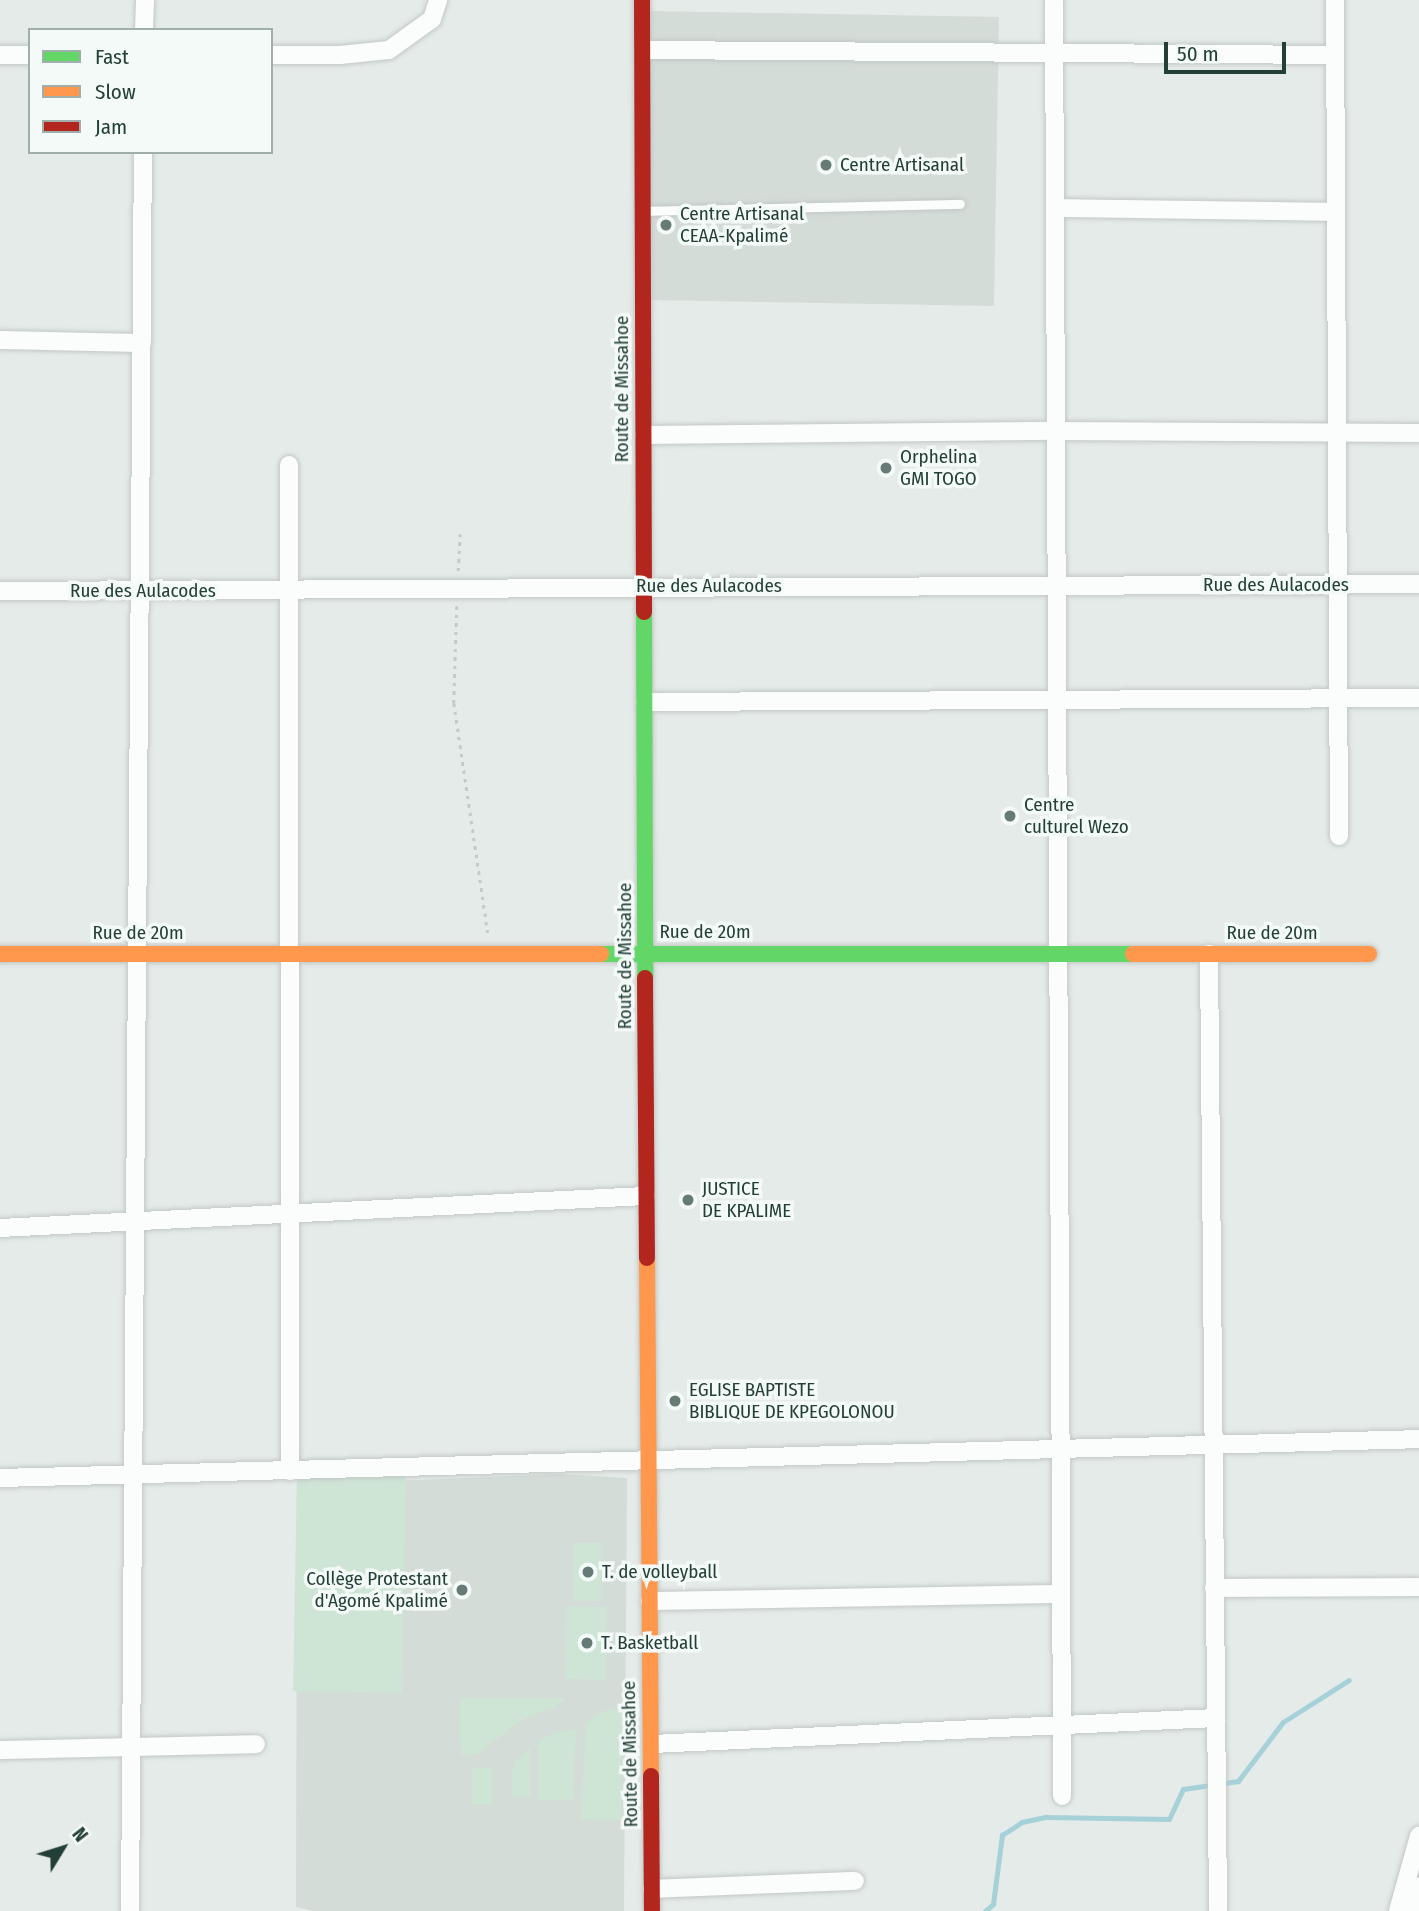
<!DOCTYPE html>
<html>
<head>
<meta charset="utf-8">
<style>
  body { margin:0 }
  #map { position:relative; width:1419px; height:1911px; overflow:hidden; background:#e5ebe8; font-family:"Fira Sans Condensed",sans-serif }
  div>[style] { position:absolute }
  .built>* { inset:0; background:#d4dcd8; transform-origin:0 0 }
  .green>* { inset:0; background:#cee4d5; transform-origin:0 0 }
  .stream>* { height:5px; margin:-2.5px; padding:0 2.5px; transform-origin:2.5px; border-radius:2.5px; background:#a6d1d9 }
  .path>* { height:2.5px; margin-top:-1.25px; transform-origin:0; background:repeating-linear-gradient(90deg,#c2cbc8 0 3.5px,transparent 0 8.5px) }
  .roads { filter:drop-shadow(0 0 2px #c2c8c5) drop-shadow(0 0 2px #c2c8c5) }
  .lane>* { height:9px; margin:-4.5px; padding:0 4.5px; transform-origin:4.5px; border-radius:4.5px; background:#fbfcfc }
  .street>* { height:18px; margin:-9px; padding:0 9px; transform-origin:9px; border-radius:9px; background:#fbfcfc }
  .fast>* { height:16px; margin:-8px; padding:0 8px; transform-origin:8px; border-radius:8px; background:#63d668 }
  .slow>* { height:16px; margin:-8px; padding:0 8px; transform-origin:8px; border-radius:8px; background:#ff974d }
  .jam>* { height:16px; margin:-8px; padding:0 8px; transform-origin:8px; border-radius:8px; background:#b3261e }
  .dots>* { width:19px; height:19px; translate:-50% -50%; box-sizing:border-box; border:4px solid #f4faf7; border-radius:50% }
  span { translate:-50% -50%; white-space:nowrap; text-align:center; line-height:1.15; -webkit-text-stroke:7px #f4faf7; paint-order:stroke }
  .poi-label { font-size:19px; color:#233f38 }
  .left { translate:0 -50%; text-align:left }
  .right { translate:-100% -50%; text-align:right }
  .street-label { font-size:19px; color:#233f38 }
  .legend { position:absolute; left:28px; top:28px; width:245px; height:126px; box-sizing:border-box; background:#f4faf7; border:2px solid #a0afab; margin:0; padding:9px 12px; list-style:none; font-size:21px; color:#233f38 }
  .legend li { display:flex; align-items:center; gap:14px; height:35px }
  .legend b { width:35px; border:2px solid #a0afab }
  .north { position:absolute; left:28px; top:1813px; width:70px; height:70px; -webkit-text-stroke:5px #f4faf7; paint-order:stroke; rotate:52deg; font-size:19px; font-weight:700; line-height:28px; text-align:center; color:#233f38 }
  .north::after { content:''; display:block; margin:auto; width:24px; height:32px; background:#233f38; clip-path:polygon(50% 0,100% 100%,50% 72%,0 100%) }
  .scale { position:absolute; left:1164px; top:42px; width:122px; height:32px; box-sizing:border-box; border:4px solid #233f38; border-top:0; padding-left:9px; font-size:21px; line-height:24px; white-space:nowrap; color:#233f38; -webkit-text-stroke:5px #f4faf7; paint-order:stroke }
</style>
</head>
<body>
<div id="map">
  <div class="built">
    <i style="left:999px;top:17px;width:289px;height:348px;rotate:91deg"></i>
    <i style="clip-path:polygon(561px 1474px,627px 1478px,624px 1911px,313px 1911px,296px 1907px,297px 1485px)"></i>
  </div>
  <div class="green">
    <i style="left:297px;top:1471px;width:109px;height:220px;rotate:1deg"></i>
    <i style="left:573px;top:1543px;width:28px;height:58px"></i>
    <i style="left:567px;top:1606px;width:40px;height:73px;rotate:1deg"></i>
    <i style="clip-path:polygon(459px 1698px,565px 1698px,554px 1707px,521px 1720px,479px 1753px,467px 1756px,461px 1754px)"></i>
    <i style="clip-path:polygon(622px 1705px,621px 1820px,581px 1819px,586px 1724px,596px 1714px)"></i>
    <i style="clip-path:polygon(576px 1730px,573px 1799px,538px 1801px,538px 1741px,557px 1732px)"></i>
    <i style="clip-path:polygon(530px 1748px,531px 1796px,511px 1797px,512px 1772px,516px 1761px)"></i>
    <i style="left:472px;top:1768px;width:20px;height:36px"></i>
  </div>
  <div class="stream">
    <i style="left:985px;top:1911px;width:11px;rotate:-41deg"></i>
    <i style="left:993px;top:1904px;width:70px;rotate:-82.6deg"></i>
    <i style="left:1002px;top:1835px;width:24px;rotate:-33deg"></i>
    <i style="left:1022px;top:1822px;width:25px;rotate:-12deg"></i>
    <i style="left:1046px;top:1817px;width:123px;rotate:0.9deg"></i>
    <i style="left:1169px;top:1819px;width:33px;rotate:-65deg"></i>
    <i style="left:1183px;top:1789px;width:56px;rotate:-8.3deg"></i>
    <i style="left:1238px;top:1781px;width:74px;rotate:-52.7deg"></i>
    <i style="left:1283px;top:1722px;width:78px;rotate:-32.5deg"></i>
  </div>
  <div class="path">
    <i style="left:458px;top:571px;width:37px;rotate:-87deg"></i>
    <i style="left:457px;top:606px;width:97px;rotate:91.8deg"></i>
    <i style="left:454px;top:703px;width:232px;rotate:81.6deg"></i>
  </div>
  <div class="roads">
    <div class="lane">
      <i style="left:643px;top:211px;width:317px;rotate:-1.3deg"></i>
    </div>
    <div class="street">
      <i style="left:1054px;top:0;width:1796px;rotate:89.74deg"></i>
      <i style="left:1335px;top:0;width:836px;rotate:89.73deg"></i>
      <i style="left:144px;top:30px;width:30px;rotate:-88deg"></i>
      <i style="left:643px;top:50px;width:692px;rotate:0.41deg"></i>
      <i style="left:0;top:55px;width:30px"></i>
      <i style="left:271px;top:55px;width:69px"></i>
      <i style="left:340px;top:55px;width:49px;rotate:-5.8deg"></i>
      <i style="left:389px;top:50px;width:53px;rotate:-35.8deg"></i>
      <i style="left:432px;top:19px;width:20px;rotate:-72deg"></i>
      <i style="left:1057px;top:208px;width:277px;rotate:0.8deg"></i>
      <i style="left:0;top:340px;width:142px;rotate:1.2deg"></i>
      <i style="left:644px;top:435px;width:413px;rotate:-0.6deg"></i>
      <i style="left:1057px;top:431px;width:362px;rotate:0.3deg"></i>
      <i style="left:289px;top:465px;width:1006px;rotate:89.94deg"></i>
      <i style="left:0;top:591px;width:1419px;rotate:-0.28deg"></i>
      <i style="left:645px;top:702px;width:774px;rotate:-0.3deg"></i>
      <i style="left:1209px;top:954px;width:957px;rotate:89.46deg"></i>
      <i style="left:0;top:1228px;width:647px;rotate:-2.84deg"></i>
      <i style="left:0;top:1478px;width:1420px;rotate:-1.57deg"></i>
      <i style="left:1214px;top:1588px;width:205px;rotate:-0.3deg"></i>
      <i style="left:650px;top:1601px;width:411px;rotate:-1deg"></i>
      <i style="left:652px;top:1744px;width:565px;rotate:-2.64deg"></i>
      <i style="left:0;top:1750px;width:256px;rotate:-1.3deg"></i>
      <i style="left:652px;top:1889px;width:203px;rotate:-2.3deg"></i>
      <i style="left:130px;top:1911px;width:1759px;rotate:-89.58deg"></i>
      <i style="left:1398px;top:1911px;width:78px;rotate:-74.4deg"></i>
      <i style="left:1414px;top:1911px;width:25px;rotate:-78deg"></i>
    </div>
    <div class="fast">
      <i style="left:644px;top:612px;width:366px;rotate:89.8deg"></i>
      <i style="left:601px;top:954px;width:532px"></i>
    </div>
    <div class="slow">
      <i style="left:0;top:954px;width:601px"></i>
      <i style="left:1133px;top:954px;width:236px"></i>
      <i style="left:647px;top:1258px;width:518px;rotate:89.56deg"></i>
    </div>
    <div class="jam">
      <i style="left:642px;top:0;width:612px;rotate:89.81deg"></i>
      <i style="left:645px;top:978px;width:280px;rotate:89.6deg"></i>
      <i style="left:651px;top:1776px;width:135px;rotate:89.6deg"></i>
    </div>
  </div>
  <div class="dots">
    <i style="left:826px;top:165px;background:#677b76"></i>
    <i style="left:666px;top:225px;background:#677b76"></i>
    <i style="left:886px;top:468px;background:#677b76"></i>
    <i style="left:1010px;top:816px;background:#677b76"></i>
    <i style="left:688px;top:1200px;background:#677b76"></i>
    <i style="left:675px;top:1401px;background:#677b76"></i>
    <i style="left:588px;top:1572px;background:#677b76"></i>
    <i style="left:462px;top:1590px;background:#677b76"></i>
    <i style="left:587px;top:1643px;background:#677b76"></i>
  </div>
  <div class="poi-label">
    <span class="left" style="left:840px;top:165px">Centre Artisanal</span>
    <span class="left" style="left:680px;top:225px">Centre Artisanal<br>CEAA-Kpalimé</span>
    <span class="left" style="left:900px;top:468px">Orphelina<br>GMI TOGO</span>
    <span class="left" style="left:1024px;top:816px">Centre<br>culturel Wezo</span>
    <span class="left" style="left:702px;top:1200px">JUSTICE<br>DE KPALIME</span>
    <span class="left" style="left:689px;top:1401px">EGLISE BAPTISTE<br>BIBLIQUE DE KPEGOLONOU</span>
    <span class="left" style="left:602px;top:1572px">T. de volleyball</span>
    <span class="right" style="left:448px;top:1590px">Collège Protestant<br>d'Agomé Kpalimé</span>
    <span class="left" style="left:601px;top:1643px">T. Basketball</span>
  </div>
  <div class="street-label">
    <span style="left:622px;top:389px;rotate:-90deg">Route de Missahoe</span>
    <span style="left:1276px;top:585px">Rue des Aulacodes</span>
    <span style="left:709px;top:586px">Rue des Aulacodes</span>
    <span style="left:143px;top:591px">Rue des Aulacodes</span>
    <span style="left:705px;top:932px">Rue de 20m</span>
    <span style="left:138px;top:933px">Rue de 20m</span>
    <span style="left:1272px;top:933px">Rue de 20m</span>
    <span style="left:625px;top:956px;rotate:-90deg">Route de Missahoe</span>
    <span style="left:630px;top:1754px;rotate:-91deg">Route de Missahoe</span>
  </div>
  <ul class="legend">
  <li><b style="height:9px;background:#63d668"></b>Fast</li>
  <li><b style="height:9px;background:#ff974d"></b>Slow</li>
  <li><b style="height:9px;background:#b3261e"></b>Jam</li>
  </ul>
  <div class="north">N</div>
  <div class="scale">50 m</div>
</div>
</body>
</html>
